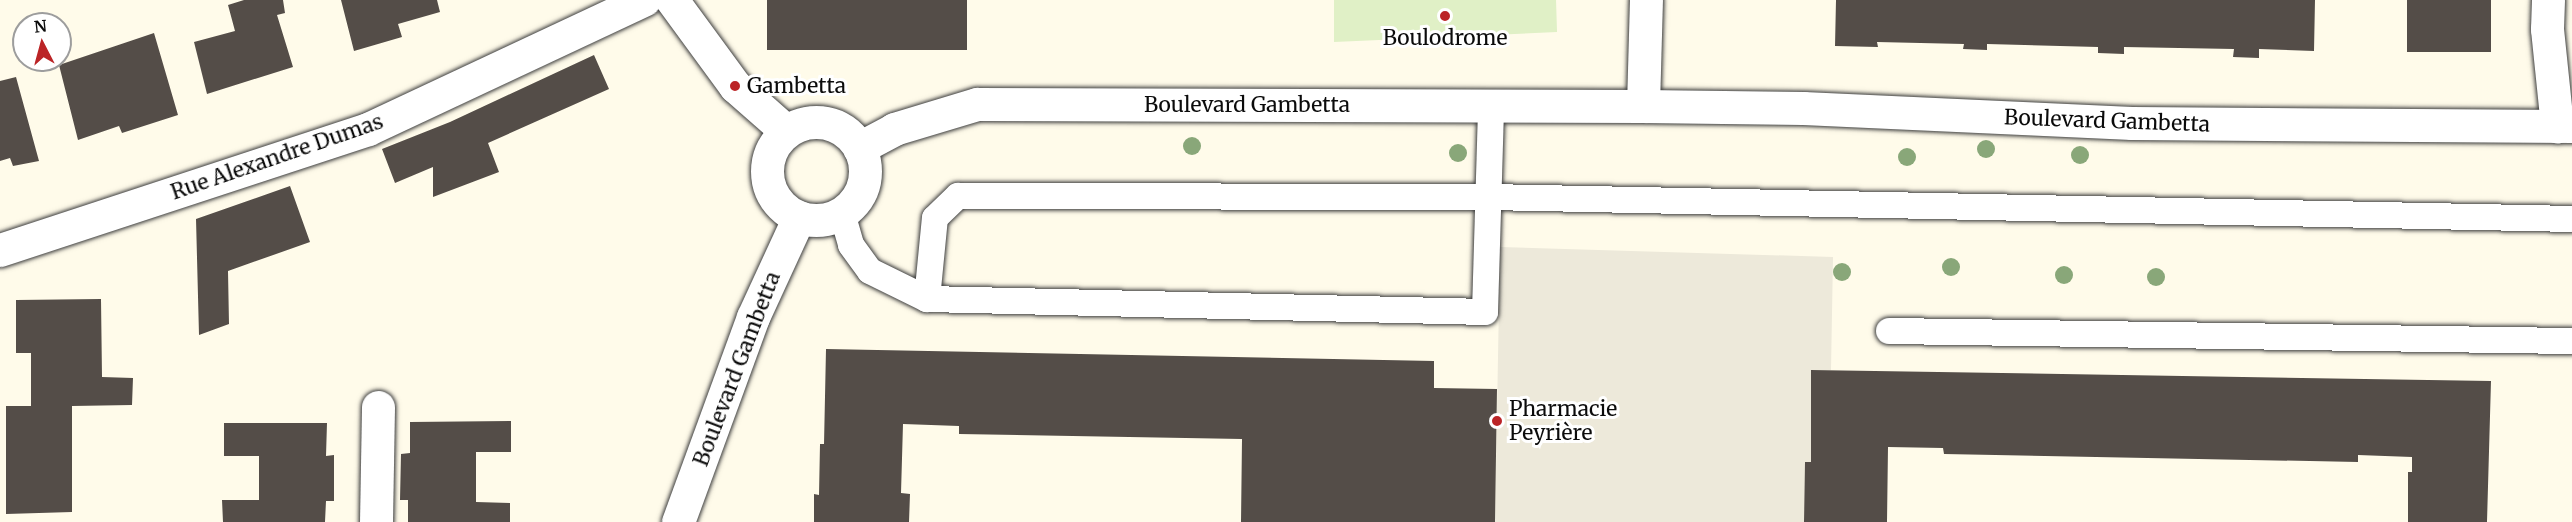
<!DOCTYPE html>
<html>
<head>
<meta charset="utf-8">
<style>
  body { margin:0 }
  #map { position:relative; width:2572px; height:522px; overflow:hidden; background:#fffbea; font-family:Merriweather,serif }
  div>[style] { position:absolute }
  .pitch>* { inset:0; background:#e0f0c6 }
  .plaza>* { inset:0; background:#ede9da }
  .building>* { inset:0; background:#544d48; transform-origin:0 0 }
  .roads { filter:drop-shadow(0 0 2px #3e3e3e) drop-shadow(0 0 2px #3e3e3e) }
  .lane>* { height:26px; margin:-13px; padding:0 13px; transform-origin:13px; border-radius:13px; background:#fff }
  .street>* { height:33px; margin:-16.5px; padding:0 16.5px; transform-origin:16.5px; border-radius:16.5px; background:#fff }
  .street>.ring { margin:-16.5px; padding:0; box-sizing:content-box; background:none; border:33px solid #fff; border-radius:50% }
  .trees>* { width:18px; height:18px; margin:-9px; border-radius:50%; background:#89a779 }
  .dots>* { width:16px; height:16px; translate:-50% -50%; box-sizing:border-box; border:3px solid #fff; border-radius:50% }
  span { translate:-50% -50%; white-space:nowrap; text-align:center; line-height:1.15; -webkit-text-stroke:6px #fff; paint-order:stroke }
  .poi-label { font-size:21px; color:#0b0b0b }
  .left { translate:0 -50%; text-align:left }
  .street-label { font-size:21px; color:#0b0b0b }
  .north { position:absolute; left:12px; top:12px; width:60px; height:60px; box-sizing:border-box; background:#fff; border:2px solid #9d9d9d; border-radius:50%; rotate:354deg; font-size:16px; font-weight:700; line-height:24px; text-align:center; color:#0b0b0b }
  .north::after { content:''; display:block; margin:auto; width:21px; height:27px; background:#bb2426; clip-path:polygon(50% 0,100% 100%,50% 72%,0 100%) }
</style>
</head>
<body>
<div id="map">
  <div class="pitch">
    <i style="clip-path:polygon(1334px 0,1556px 0,1557px 32px,1334px 42px)"></i>
  </div>
  <div class="plaza">
    <i style="clip-path:polygon(1500px 247px,1833px 257px,1831px 370px,1811px 370px,1811px 462px,1805px 462px,1804px 522px,1495px 522px)"></i>
  </div>
  <div class="building">
    <i style="clip-path:polygon(244px 0,283px 0,285px 13px,277px 15px,293px 67px,207px 94px,194px 42px,235px 31px,228px 5px)"></i>
    <i style="clip-path:polygon(341px 0,437px 0,440px 12px,398px 24px,402px 37px,354px 51px)"></i>
    <i style="left:767px;top:0;width:200px;height:50px"></i>
    <i style="clip-path:polygon(1836px 0,2315px 0,2314px 51px,2259px 49px,2259px 58px,2233px 57px,2234px 49px,2124px 47px,2124px 54px,2098px 53px,2098px 47px,1987px 44px,1987px 50px,1963px 49px,1964px 44px,1877px 42px,1878px 47px,1835px 46px)"></i>
    <i style="left:2407px;top:0;width:84px;height:52px"></i>
    <i style="clip-path:polygon(154px 33px,178px 115px,122px 133px,119px 126px,78px 140px,59px 65px)"></i>
    <i style="clip-path:polygon(594px 55px,609px 89px,488px 143px,499px 172px,433px 197px,433px 167px,395px 183px,382px 149px,450px 122px)"></i>
    <i style="clip-path:polygon(16px 77px,39px 161px,13px 166px,10px 158px,0 161px,0 81px)"></i>
    <i style="clip-path:polygon(290px 186px,310px 242px,228px 271px,229px 324px,199px 335px,196px 219px)"></i>
    <i style="clip-path:polygon(101px 299px,102px 377px,133px 378px,132px 405px,72px 406px,72px 512px,6px 514px,6px 406px,31px 406px,31px 353px,16px 353px,16px 300px)"></i>
    <i style="clip-path:polygon(826px 349px,1434px 361px,1434px 388px,1497px 389px,1495px 522px,1241px 522px,1242px 439px,959px 434px,959px 426px,903px 424px,901px 493px,910px 494px,909px 522px,814px 522px,814px 494px,819px 495px,820px 444px,824px 444px)"></i>
    <i style="clip-path:polygon(1811px 370px,2491px 381px,2487px 522px,2408px 522px,2408px 472px,2412px 472px,2412px 457px,2358px 455px,2358px 462px,1944px 454px,1943px 448px,1888px 447px,1887px 522px,1804px 522px,1805px 462px,1811px 462px)"></i>
    <i style="clip-path:polygon(511px 421px,511px 452px,476px 452px,476px 502px,510px 503px,510px 522px,408px 522px,408px 500px,400px 500px,401px 454px,410px 453px,410px 422px)"></i>
    <i style="clip-path:polygon(224px 423px,327px 423px,326px 456px,334px 455px,334px 501px,326px 501px,325px 522px,223px 522px,222px 500px,259px 500px,259px 456px,224px 456px)"></i>
  </div>
  <div class="roads">
    <div class="lane">
      <i style="left:842px;top:213px;width:33px;rotate:74deg"></i>
      <i style="left:851px;top:245px;width:32px;rotate:54deg"></i>
      <i style="left:870px;top:271px;width:64px;rotate:26.2deg"></i>
      <i style="left:927px;top:299px;width:558px;rotate:1.33deg"></i>
      <i style="left:1485px;top:312px;width:207px;rotate:-88.3deg"></i>
      <i style="left:927px;top:299px;width:81px;rotate:-84.4deg"></i>
      <i style="left:935px;top:218px;width:32px;rotate:-44deg"></i>
      <i style="left:958px;top:196px;width:530px;rotate:0.11deg"></i>
      <i style="left:1488px;top:197px;width:1084px;rotate:1.16deg"></i>
      <i style="left:1889px;top:331px;width:683px;rotate:0.84deg"></i>
    </div>
    <div class="street">
      <i style="left:672px;top:0;width:107px;rotate:53.8deg"></i>
      <i style="left:735px;top:86px;width:68px;rotate:41.4deg"></i>
      <i style="left:2548px;top:0;width:29px;rotate:92deg"></i>
      <i style="left:2547px;top:29px;width:98px;rotate:84.1deg"></i>
      <i style="left:1643px;top:106px;width:106px;rotate:-88.4deg"></i>
      <i class="ring" style="left:767px;top:122px;width:65px;height:65px"></i>
      <i style="left:859px;top:148px;width:40px;rotate:-28deg"></i>
      <i style="left:894px;top:129px;width:87px;rotate:-16.8deg"></i>
      <i style="left:977px;top:104px;width:666px;rotate:0.17deg"></i>
      <i style="left:1643px;top:106px;width:160px;rotate:0.7deg"></i>
      <i style="left:1803px;top:108px;width:329px;rotate:2.6deg"></i>
      <i style="left:2132px;top:123px;width:440px;rotate:0.4deg"></i>
      <i style="left:0;top:250px;width:387px;rotate:-18.2deg"></i>
      <i style="left:368px;top:129px;width:305px;rotate:-25.1deg"></i>
      <i style="left:376px;top:522px;width:115px;rotate:-89deg"></i>
      <i style="left:678px;top:522px;width:218px;rotate:-69.9deg"></i>
      <i style="left:753px;top:317px;width:110px;rotate:-65.3deg"></i>
    </div>
  </div>
  <div class="trees">
    <i style="left:1192px;top:146px"></i>
    <i style="left:1986px;top:149px"></i>
    <i style="left:1458px;top:153px"></i>
    <i style="left:2080px;top:155px"></i>
    <i style="left:1907px;top:157px"></i>
    <i style="left:1951px;top:267px"></i>
    <i style="left:1842px;top:272px"></i>
    <i style="left:2064px;top:275px"></i>
    <i style="left:2156px;top:277px"></i>
  </div>
  <div class="dots">
    <i style="left:1445px;top:16px;background:#bb2426"></i>
    <i style="left:735px;top:86px;background:#bb2426"></i>
    <i style="left:1497px;top:421px;background:#bb2426"></i>
  </div>
  <div class="poi-label">
    <span style="left:1445px;top:38px">Boulodrome</span>
    <span class="left" style="left:747px;top:86px">Gambetta</span>
    <span class="left" style="left:1509px;top:421px">Pharmacie<br>Peyrière</span>
  </div>
  <div class="street-label">
    <span style="left:1247px;top:105px">Boulevard Gambetta</span>
    <span style="left:2107px;top:121px;rotate:2deg">Boulevard Gambetta</span>
    <span style="left:277px;top:157px;rotate:-19deg">Rue Alexandre Dumas</span>
    <span style="left:737px;top:369px;rotate:-69deg">Boulevard Gambetta</span>
  </div>
  <div class="north">N</div>
</div>
</body>
</html>
